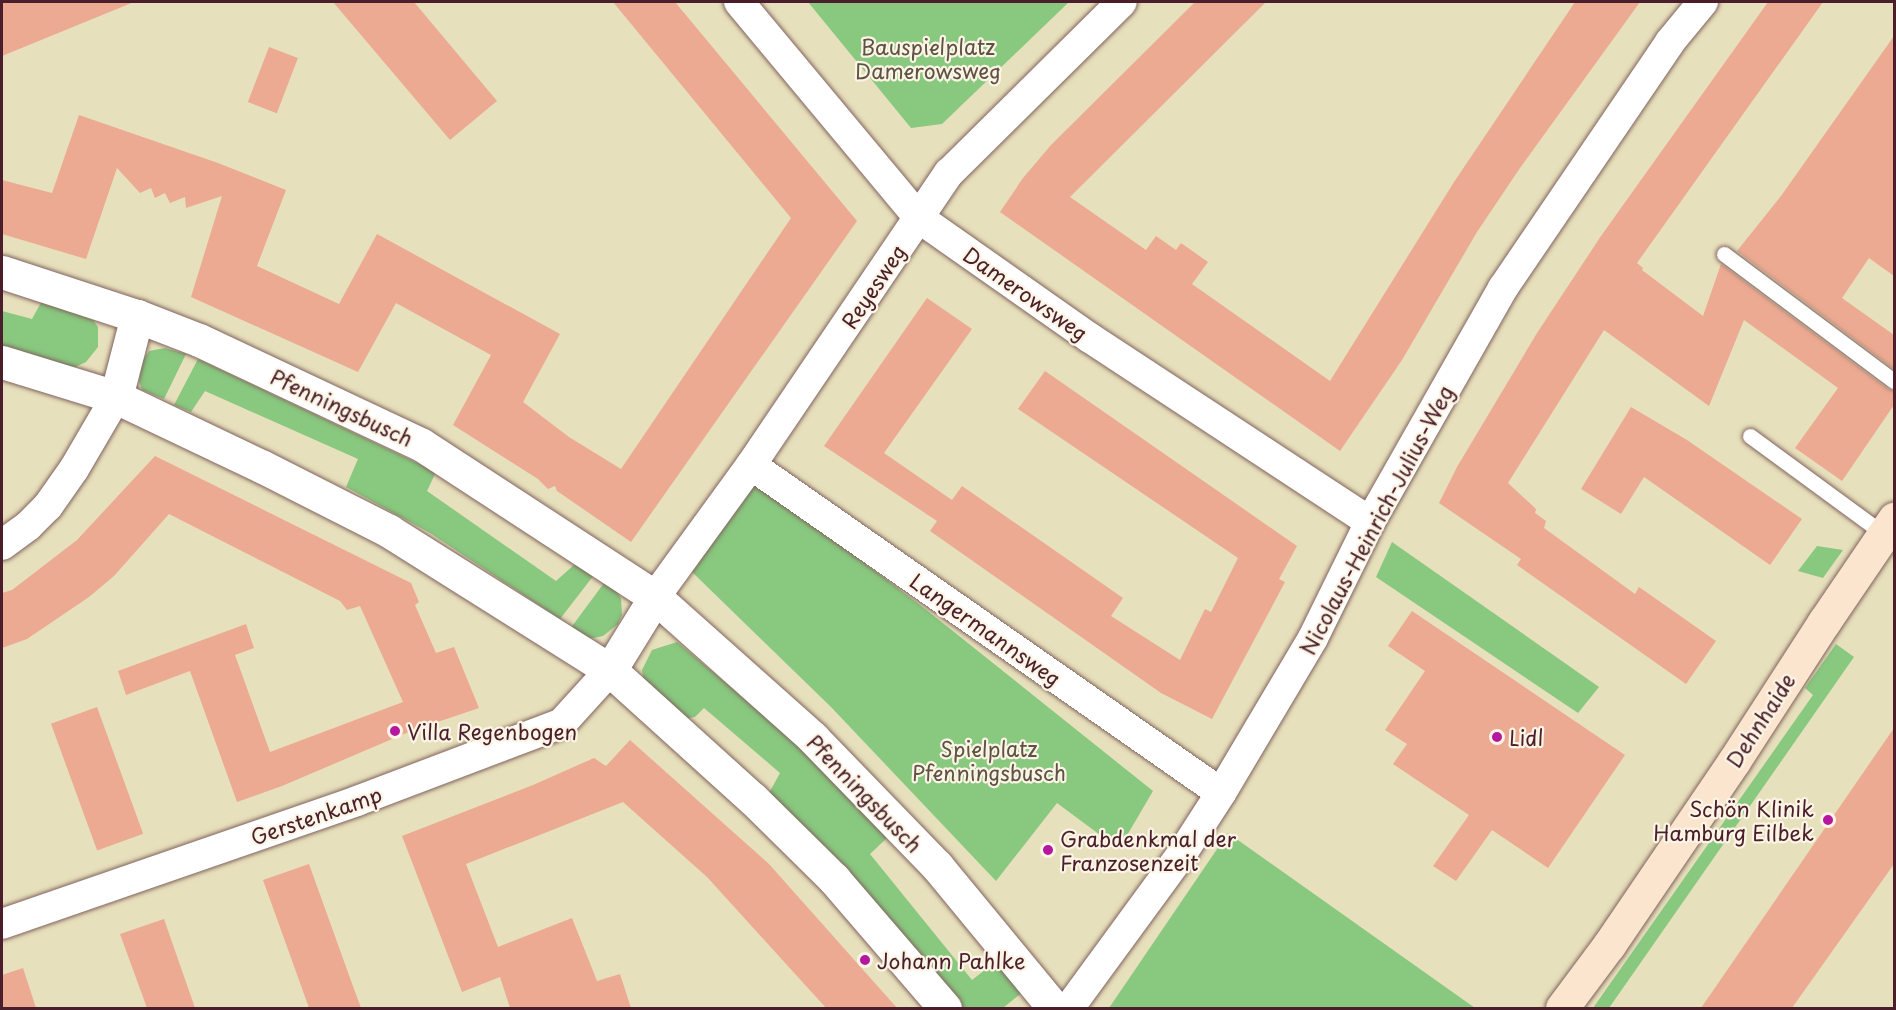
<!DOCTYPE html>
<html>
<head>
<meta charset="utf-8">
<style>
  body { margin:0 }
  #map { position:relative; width:1896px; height:1010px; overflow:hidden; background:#e7e0bc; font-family:"Playpen Sans",sans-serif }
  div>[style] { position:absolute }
  .green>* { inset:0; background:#88c87f }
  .building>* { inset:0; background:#ecaa92; transform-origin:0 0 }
  .roads { filter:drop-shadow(0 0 2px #81635e) drop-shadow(0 0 2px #81635e) }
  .service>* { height:15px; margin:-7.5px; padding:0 7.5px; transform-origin:7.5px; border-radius:7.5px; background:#fff }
  .minor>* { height:30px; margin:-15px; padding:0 15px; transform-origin:15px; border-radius:15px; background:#fff }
  .tertiary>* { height:33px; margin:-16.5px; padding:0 16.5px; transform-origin:16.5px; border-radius:16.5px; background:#fff }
  .secondary>* { height:33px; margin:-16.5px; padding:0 16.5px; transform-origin:16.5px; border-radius:16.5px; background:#fce5cf }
  .dots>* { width:16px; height:16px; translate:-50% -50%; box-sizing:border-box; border:3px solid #fcf5e5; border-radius:50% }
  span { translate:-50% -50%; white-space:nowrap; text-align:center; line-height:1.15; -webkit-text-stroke:4.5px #fcf5e5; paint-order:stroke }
  .park-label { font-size:21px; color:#5d5244 }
  .street-label { font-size:21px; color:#4a1f2b }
  .poi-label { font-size:21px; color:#4a1f2b }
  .left { translate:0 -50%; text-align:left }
  .right { translate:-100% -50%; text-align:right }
  .frame { position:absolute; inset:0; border:3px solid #4a1f2b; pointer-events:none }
</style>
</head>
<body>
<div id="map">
  <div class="green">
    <i style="clip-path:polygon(808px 2px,1069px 2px,942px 124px,911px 128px)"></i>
    <i style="clip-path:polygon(43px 299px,88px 313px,98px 327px,98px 347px,86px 362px,71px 369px,2px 349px,2px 311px,32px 319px)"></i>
    <i style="clip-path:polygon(165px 348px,186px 354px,164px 399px,142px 390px,139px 381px,142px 362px,149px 351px)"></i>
    <i style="clip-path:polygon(198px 359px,436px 472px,427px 491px,556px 581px,575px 564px,594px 575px,560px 619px,430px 533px,346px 487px,358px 459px,205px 391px,191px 412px,174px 405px)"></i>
    <i style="clip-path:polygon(757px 482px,924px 608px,1153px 791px,1119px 849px,1057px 803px,996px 881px,831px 707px,690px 570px)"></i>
    <i style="clip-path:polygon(1392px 542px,1599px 687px,1578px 713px,1376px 577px)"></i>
    <i style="clip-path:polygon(1817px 546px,1843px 550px,1823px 578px,1798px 571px)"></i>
    <i style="clip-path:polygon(607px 579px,621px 598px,622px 615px,618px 624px,603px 636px,594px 638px,586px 638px,570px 629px)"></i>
    <i style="clip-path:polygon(677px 642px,782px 730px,888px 837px,870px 854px,972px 980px,999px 959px,1024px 991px,1003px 1008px,960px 1008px,768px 795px,780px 773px,704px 708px,695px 717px,683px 719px,645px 688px,642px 670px,652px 650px)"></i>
    <i style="clip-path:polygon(1836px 644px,1854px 657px,1609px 1008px,1593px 1008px,1813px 695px,1805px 688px)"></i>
    <i style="clip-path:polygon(1228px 833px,1475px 1008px,1109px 1008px)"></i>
  </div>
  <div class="building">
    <i style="clip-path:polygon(2px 2px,134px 2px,2px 56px)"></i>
    <i style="clip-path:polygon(333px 2px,414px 2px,497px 101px,450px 140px)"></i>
    <i style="clip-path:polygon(613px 2px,675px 2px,857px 221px,631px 542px,557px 491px,555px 486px,548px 489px,538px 479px,453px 425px,491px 355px,396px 303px,358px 372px,191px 297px,222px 196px,186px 208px,185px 197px,170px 203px,165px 193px,155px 198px,151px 188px,140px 193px,117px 168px,86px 259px,2px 234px,2px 180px,52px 193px,79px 115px,218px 163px,286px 190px,257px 266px,339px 304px,377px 234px,560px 334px,523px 402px,569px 437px,621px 469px,791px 218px)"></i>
    <i style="clip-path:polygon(1195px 2px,1266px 2px,1070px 197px,1146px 250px,1156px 236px,1176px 250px,1181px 243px,1208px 262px,1192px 284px,1330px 381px,1454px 182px,1575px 2px,1640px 2px,1520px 168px,1477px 232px,1402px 360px,1340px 451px,1000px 212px,1023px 178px,1051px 145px)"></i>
    <i style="clip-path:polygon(1768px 2px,1823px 2px,1637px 263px,1643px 268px,1642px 270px,1703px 316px,1721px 264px,1888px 389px,1894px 391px,1894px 405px,1842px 481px,1795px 448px,1838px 388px,1744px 320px,1709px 406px,1604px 330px,1508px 483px,1536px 509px,1535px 513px,1546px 521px,1544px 528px,1635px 594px,1639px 587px,1716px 641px,1686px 684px,1517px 565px,1521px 559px,1439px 503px,1457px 467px,1537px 333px,1601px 236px)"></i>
    <i style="clip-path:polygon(1894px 36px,1894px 276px,1869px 258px,1842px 298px,1894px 335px,1894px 369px,1737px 251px,1781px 196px)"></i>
    <i style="left:269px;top:47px;width:31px;height:59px;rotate:21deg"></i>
    <i style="clip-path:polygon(927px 298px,972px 329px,884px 453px,952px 500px,962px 486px,1123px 598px,1111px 616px,1180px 660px,1205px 609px,1211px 612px,1238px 558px,1018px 409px,1045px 371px,1297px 546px,1279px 579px,1285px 582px,1212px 719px,1161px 693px,930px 531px,937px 521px,824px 446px)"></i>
    <i style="clip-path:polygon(1631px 407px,1687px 440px,1802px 519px,1770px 565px,1644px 477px,1621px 514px,1581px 489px)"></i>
    <i style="clip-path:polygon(155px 456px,411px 583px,419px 602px,415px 605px,436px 653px,454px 647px,479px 708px,411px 731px,282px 786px,237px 802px,190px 671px,126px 695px,118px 671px,246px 624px,254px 648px,235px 655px,270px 752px,403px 702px,360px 606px,347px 610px,340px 601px,169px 514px,114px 576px,89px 597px,27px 639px,2px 648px,2px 593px,12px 590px,77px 540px)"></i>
    <i style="clip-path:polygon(1412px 611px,1625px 755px,1548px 868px,1492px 830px,1456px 881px,1433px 866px,1469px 815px,1393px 764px,1407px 744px,1385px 730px,1425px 671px,1388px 646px)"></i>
    <i style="left:97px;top:707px;width:135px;height:49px;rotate:70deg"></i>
    <i style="clip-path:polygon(1894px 728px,1894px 864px,1792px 1008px,1701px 1008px)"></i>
    <i style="clip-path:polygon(630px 740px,769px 864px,897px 1008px,826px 1008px,707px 877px,623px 802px,466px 864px,498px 947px,572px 918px,597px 981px,620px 974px,631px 1008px,510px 1008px,500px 977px,462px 992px,402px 836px,533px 785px,594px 758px,606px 766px)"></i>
    <i style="clip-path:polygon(309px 864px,350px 978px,361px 1008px,309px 1008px,263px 880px)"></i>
    <i style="clip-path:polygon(164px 919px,195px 1008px,147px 1008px,120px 934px)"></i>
    <i style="clip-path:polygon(23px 968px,36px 1008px,2px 1008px,2px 975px)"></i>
  </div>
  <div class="roads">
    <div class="service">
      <i style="left:1724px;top:254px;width:212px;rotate:36.8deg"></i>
      <i style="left:1750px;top:436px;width:166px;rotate:36.2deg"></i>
    </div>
    <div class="minor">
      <i style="left:739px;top:2px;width:281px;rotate:50.2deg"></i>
      <i style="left:919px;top:218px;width:209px;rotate:35.1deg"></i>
      <i style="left:1090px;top:338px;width:335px;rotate:33.3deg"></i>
      <i style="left:751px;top:465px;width:573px;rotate:34.91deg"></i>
      <i style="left:2px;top:545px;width:32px;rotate:-36deg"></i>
      <i style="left:28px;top:526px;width:28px;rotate:-45deg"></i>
      <i style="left:48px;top:506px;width:45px;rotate:-54.9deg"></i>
      <i style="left:74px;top:469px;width:83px;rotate:-59.7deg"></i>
      <i style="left:655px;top:597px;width:163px;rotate:-54deg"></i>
      <i style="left:751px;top:465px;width:353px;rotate:-55.9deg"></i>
      <i style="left:949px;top:173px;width:243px;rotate:-44.7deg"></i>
      <i style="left:2px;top:924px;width:376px;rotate:-19.1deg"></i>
      <i style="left:357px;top:801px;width:219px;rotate:-20.8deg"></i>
      <i style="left:562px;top:723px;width:72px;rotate:-47.8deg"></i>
      <i style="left:1069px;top:1008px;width:193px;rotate:-53.8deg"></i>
      <i style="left:1183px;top:852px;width:70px;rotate:-57.2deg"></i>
      <i style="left:1221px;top:793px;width:180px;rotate:-59.3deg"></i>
      <i style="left:1313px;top:638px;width:129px;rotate:-63.8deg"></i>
      <i style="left:1370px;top:522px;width:269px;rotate:-60.4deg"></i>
      <i style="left:1503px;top:288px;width:297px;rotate:-55.8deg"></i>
      <i style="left:1670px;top:42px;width:52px;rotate:-50.5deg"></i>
    </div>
    <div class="tertiary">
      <i style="left:2px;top:272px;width:142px;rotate:18.1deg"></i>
      <i style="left:137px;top:316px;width:66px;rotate:21.2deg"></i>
      <i style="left:199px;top:340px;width:246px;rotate:25.2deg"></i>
      <i style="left:422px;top:445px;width:278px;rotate:33.1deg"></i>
      <i style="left:655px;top:597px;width:212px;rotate:41.7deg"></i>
      <i style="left:813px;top:738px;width:178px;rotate:45.9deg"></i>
      <i style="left:937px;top:866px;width:184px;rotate:50.5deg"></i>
      <i style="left:2px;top:362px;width:119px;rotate:17.1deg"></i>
      <i style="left:116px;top:397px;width:163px;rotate:25.5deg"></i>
      <i style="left:263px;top:467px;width:141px;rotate:26.9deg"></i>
      <i style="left:389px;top:531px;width:261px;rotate:32.2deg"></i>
      <i style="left:610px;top:670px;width:193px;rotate:42.1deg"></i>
      <i style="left:753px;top:799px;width:114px;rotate:44.6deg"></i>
      <i style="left:834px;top:879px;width:170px;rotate:49.3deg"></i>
      <i style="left:116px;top:397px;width:84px;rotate:-75.5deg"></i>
      <i style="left:610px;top:670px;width:86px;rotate:-58.3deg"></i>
    </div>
    <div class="secondary">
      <i style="left:1562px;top:1008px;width:79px;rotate:-53.3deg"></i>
      <i style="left:1609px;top:945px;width:222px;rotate:-55.8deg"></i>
      <i style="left:1734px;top:761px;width:166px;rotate:-57.1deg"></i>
      <i style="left:1824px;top:622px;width:125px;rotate:-55.8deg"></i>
    </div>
  </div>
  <div class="dots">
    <i style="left:395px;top:731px;background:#b5179e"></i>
    <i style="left:1497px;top:737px;background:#b5179e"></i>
    <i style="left:1828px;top:820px;background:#b5179e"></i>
    <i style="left:1048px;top:850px;background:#b5179e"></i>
    <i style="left:865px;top:960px;background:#b5179e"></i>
  </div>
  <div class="park-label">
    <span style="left:928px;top:58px">Bauspielplatz<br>Damerowsweg</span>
    <span style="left:989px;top:760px">Spielplatz<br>Pfenningsbusch</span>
  </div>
  <div class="street-label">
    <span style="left:873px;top:286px;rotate:-56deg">Reyesweg</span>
    <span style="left:1026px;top:293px;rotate:35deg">Damerowsweg</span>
    <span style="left:342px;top:407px;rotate:25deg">Pfenningsbusch</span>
    <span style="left:1376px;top:520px;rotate:-62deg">Nicolaus-Heinrich-Julius-Weg</span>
    <span style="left:986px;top:629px;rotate:35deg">Langermannsweg</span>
    <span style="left:1760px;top:720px;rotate:-57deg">Dehnhaide</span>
    <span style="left:865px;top:793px;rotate:46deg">Pfenningsbusch</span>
    <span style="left:316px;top:815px;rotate:-19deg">Gerstenkamp</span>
  </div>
  <div class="poi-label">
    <span class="left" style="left:407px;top:731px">Villa Regenbogen</span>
    <span class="left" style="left:1509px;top:737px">Lidl</span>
    <span class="right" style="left:1814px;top:820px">Schön Klinik<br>Hamburg Eilbek</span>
    <span class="left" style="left:1060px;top:850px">Grabdenkmal der<br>Franzosenzeit</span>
    <span class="left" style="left:877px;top:960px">Johann Pahlke</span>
  </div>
  <div class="frame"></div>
</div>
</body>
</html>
